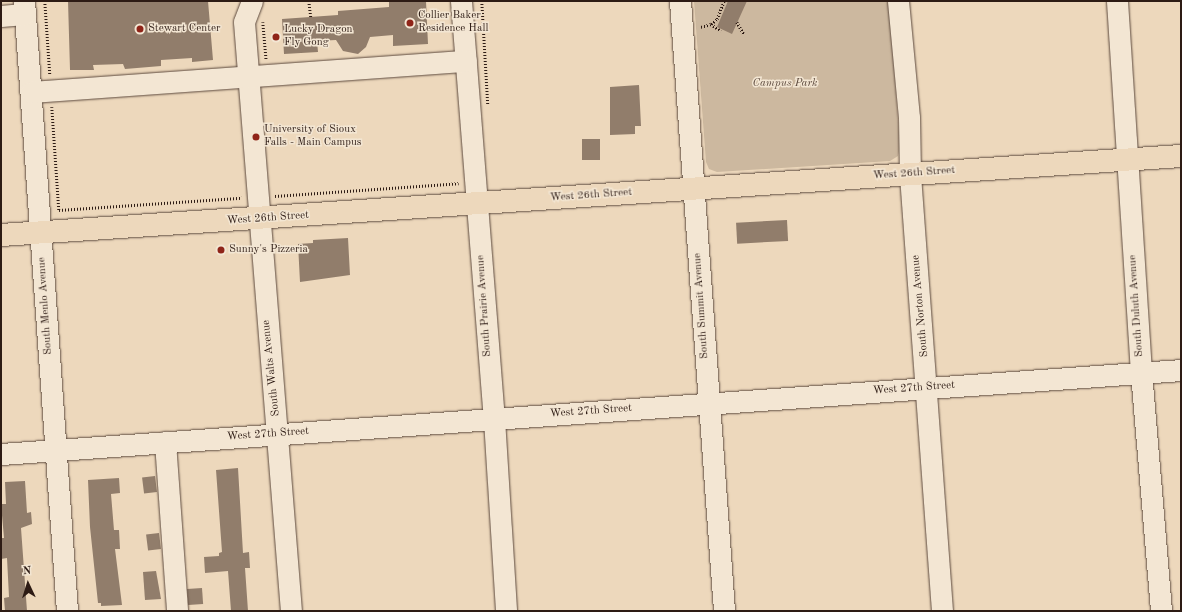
<!DOCTYPE html>
<html>
<head>
<meta charset="utf-8">
<style>
  body { margin:0 }
  #map { position:relative; width:1182px; height:612px; overflow:hidden; background:#edd8bc; font-family:"Old Standard TT",serif }
  div>[style] { position:absolute }
  .green>* { inset:0; background:#ccb89f }
  .building>* { inset:0; background:#917d6b; transform-origin:0 0 }
  .path>* { height:2.5px; margin-top:-1.25px; transform-origin:0; background:repeating-linear-gradient(90deg,#2d1b14 0 1px,transparent 0 3px) }
  .roads { filter:drop-shadow(0 0 1px #5d4a3e) drop-shadow(0 0 1px #5d4a3e) }
  .minor>* { height:21px; margin:-10.5px; padding:0 10.5px; transform-origin:10.5px; border-radius:10.5px; background:#f3e6d3 }
  .major>* { height:22px; margin:-11px; padding:0 11px; transform-origin:11px; border-radius:11px; background:#edd8bc }
  .dots>* { width:11px; height:11px; translate:-50% -50%; box-sizing:border-box; border:2px solid #f3e6d3; border-radius:50% }
  span { translate:-50% -50%; white-space:nowrap; text-align:center; line-height:1.15; -webkit-text-stroke:3px #f3e6d3; paint-order:stroke }
  .poi-label { font-size:11px; color:#2d1b14 }
  .left { translate:0 -50%; text-align:left }
  .park-label { font-size:11px; color:#5d4a3e; font-style:italic }
  .street-label { font-size:11px; color:#2d1b14 }
  .frame { position:absolute; inset:0; border:2px solid #2d1b14; pointer-events:none }
  .north { position:absolute; left:8px; top:564px; width:40px; height:40px; -webkit-text-stroke:3px #f3e6d3; paint-order:stroke; rotate:356deg; font-size:11px; font-weight:700; line-height:16px; text-align:center; color:#2d1b14 }
  .north::after { content:''; display:block; margin:auto; width:14px; height:18px; background:#2d1b14; clip-path:polygon(50% 0,100% 100%,50% 72%,0 100%) }
</style>
</head>
<body>
<div id="map">
  <div class="green">
    <i style="clip-path:polygon(694px 1px,889px 1px,900px 147px,898px 156px,890px 161px,717px 172px,709px 169px,706px 162px)"></i>
  </div>
  <div class="building">
    <i style="clip-path:polygon(68px 1px,208px 1px,213px 60px,192px 62px,192px 58px,161px 60px,161px 66px,125px 69px,123px 64px,93px 65px,94px 70px,70px 70px)"></i>
    <i style="clip-path:polygon(389px 1px,426px 1px,428px 44px,393px 46px,393px 35px,370px 37px,366px 47px,358px 54px,343px 51px,336px 40px,317px 41px,318px 52px,284px 54px,282px 19px,338px 15px,338px 11px,389px 7px)"></i>
    <i style="clip-path:polygon(728px 1px,747px 1px,732px 34px,717px 27px)"></i>
    <i style="clip-path:polygon(639px 85px,641px 126px,635px 126px,635px 134px,610px 135px,610px 87px)"></i>
    <i style="left:600px;top:139px;width:21px;height:18px;rotate:90deg"></i>
    <i style="left:787px;top:220px;width:21px;height:51px;rotate:87deg"></i>
    <i style="clip-path:polygon(348px 238px,350px 275px,300px 282px,298px 244px,313px 243px,313px 240px)"></i>
    <i style="clip-path:polygon(238px 468px,243px 553px,249px 552px,250px 568px,245px 568px,248px 611px,231px 611px,228px 571px,205px 573px,204px 557px,219px 556px,219px 553px,222px 552px,216px 470px)"></i>
    <i style="left:155px;top:476px;width:16px;height:13px;rotate:83deg"></i>
    <i style="clip-path:polygon(119px 478px,120px 493px,111px 494px,114px 530px,119px 530px,120px 549px,115px 549px,122px 605px,101px 606px,101px 603px,98px 603px,90px 527px,88px 480px)"></i>
    <i style="clip-path:polygon(25px 481px,27px 513px,31px 512px,32px 524px,21px 528px,27px 611px,5px 611px,4px 598px,9px 597px,7px 558px,1px 559px,1px 538px,4px 538px,1px 504px,6px 504px,5px 482px)"></i>
    <i style="left:159px;top:533px;width:16px;height:13px;rotate:83deg"></i>
    <i style="clip-path:polygon(156px 571px,161px 599px,145px 600px,143px 572px)"></i>
    <i style="left:202px;top:588px;width:16px;height:15px;rotate:86deg"></i>
  </div>
  <div class="path">
    <i style="left:45px;top:1px;width:73px;rotate:86.1deg"></i>
    <i style="left:309px;top:1px;width:16px;rotate:83deg"></i>
    <i style="left:482px;top:1px;width:104px;rotate:86.7deg"></i>
    <i style="left:263px;top:22px;width:37px;rotate:85deg"></i>
    <i style="left:737px;top:22px;width:14px;rotate:60deg"></i>
    <i style="left:711px;top:24px;width:12px;rotate:35deg"></i>
    <i style="left:701px;top:27px;width:10px;rotate:-17deg"></i>
    <i style="left:711px;top:24px;width:8px;rotate:-40deg"></i>
    <i style="left:717px;top:19px;width:19px;rotate:-69deg"></i>
    <i style="left:52px;top:107px;width:103px;rotate:86.1deg"></i>
    <i style="left:59px;top:210px;width:183px;rotate:-3.8deg"></i>
    <i style="left:275px;top:196px;width:184px;rotate:-4deg"></i>
  </div>
  <div class="roads">
    <div class="minor">
      <i style="left:24px;top:1px;width:612px;rotate:85.97deg"></i>
      <i style="left:252px;top:1px;width:22px;rotate:111deg"></i>
      <i style="left:244px;top:22px;width:591px;rotate:85.44deg"></i>
      <i style="left:461px;top:1px;width:419px;rotate:85.5deg"></i>
      <i style="left:494px;top:419px;width:192px;rotate:86.4deg"></i>
      <i style="left:680px;top:1px;width:612px;rotate:85.87deg"></i>
      <i style="left:898px;top:1px;width:117px;rotate:84.6deg"></i>
      <i style="left:909px;top:117px;width:58px;rotate:89deg"></i>
      <i style="left:910px;top:175px;width:437px;rotate:85.8deg"></i>
      <i style="left:1117px;top:1px;width:372px;rotate:86.3deg"></i>
      <i style="left:1141px;top:372px;width:240px;rotate:85.2deg"></i>
      <i style="left:1px;top:16px;width:24px;rotate:-5deg"></i>
      <i style="left:31px;top:92px;width:436px;rotate:-4.1deg"></i>
      <i style="left:165px;top:442px;width:169px;rotate:85.9deg"></i>
      <i style="left:1px;top:454px;width:1183px;rotate:-4.07deg"></i>
    </div>
    <div class="major">
      <i style="left:1px;top:235px;width:1183px;rotate:-3.83deg"></i>
    </div>
  </div>
  <div class="dots">
    <i style="left:410px;top:23px;background:#8f2418"></i>
    <i style="left:140px;top:29px;background:#8f2418"></i>
    <i style="left:276px;top:37px;background:#8f2418"></i>
    <i style="left:256px;top:137px;background:#8f2418"></i>
    <i style="left:221px;top:250px;background:#8f2418"></i>
  </div>
  <div class="poi-label">
    <span class="left" style="left:418px;top:23px">Collier Baker<br>Residence Hall</span>
    <span class="left" style="left:148px;top:29px">Stewart Center</span>
    <span class="left" style="left:284px;top:37px">Lucky Dragon<br>Fly Gong</span>
    <span class="left" style="left:264px;top:137px">University of Sioux<br>Falls - Main Campus</span>
    <span class="left" style="left:229px;top:250px">Sunny's Pizzeria</span>
  </div>
  <div class="park-label">
    <span style="left:785px;top:84px">Campus Park</span>
  </div>
  <div class="street-label">
    <span style="left:914px;top:174px;rotate:-4deg">West 26th Street</span>
    <span style="left:591px;top:196px;rotate:-4deg">West 26th Street</span>
    <span style="left:268px;top:219px;rotate:-4deg">West 26th Street</span>
    <span style="left:46px;top:306px;rotate:-94deg">South Menlo Avenue</span>
    <span style="left:485px;top:306px;rotate:-94deg">South Prairie Avenue</span>
    <span style="left:702px;top:306px;rotate:-94deg">South Summit Avenue</span>
    <span style="left:921px;top:306px;rotate:-95deg">South Norton Avenue</span>
    <span style="left:1137px;top:306px;rotate:-94deg">South Duluth Avenue</span>
    <span style="left:272px;top:368px;rotate:-96deg">South Walts Avenue</span>
    <span style="left:914px;top:389px;rotate:-4deg">West 27th Street</span>
    <span style="left:591px;top:412px;rotate:-4deg">West 27th Street</span>
    <span style="left:268px;top:435px;rotate:-4deg">West 27th Street</span>
  </div>
  <div class="frame"></div>
  <div class="north">N</div>
</div>
</body>
</html>
